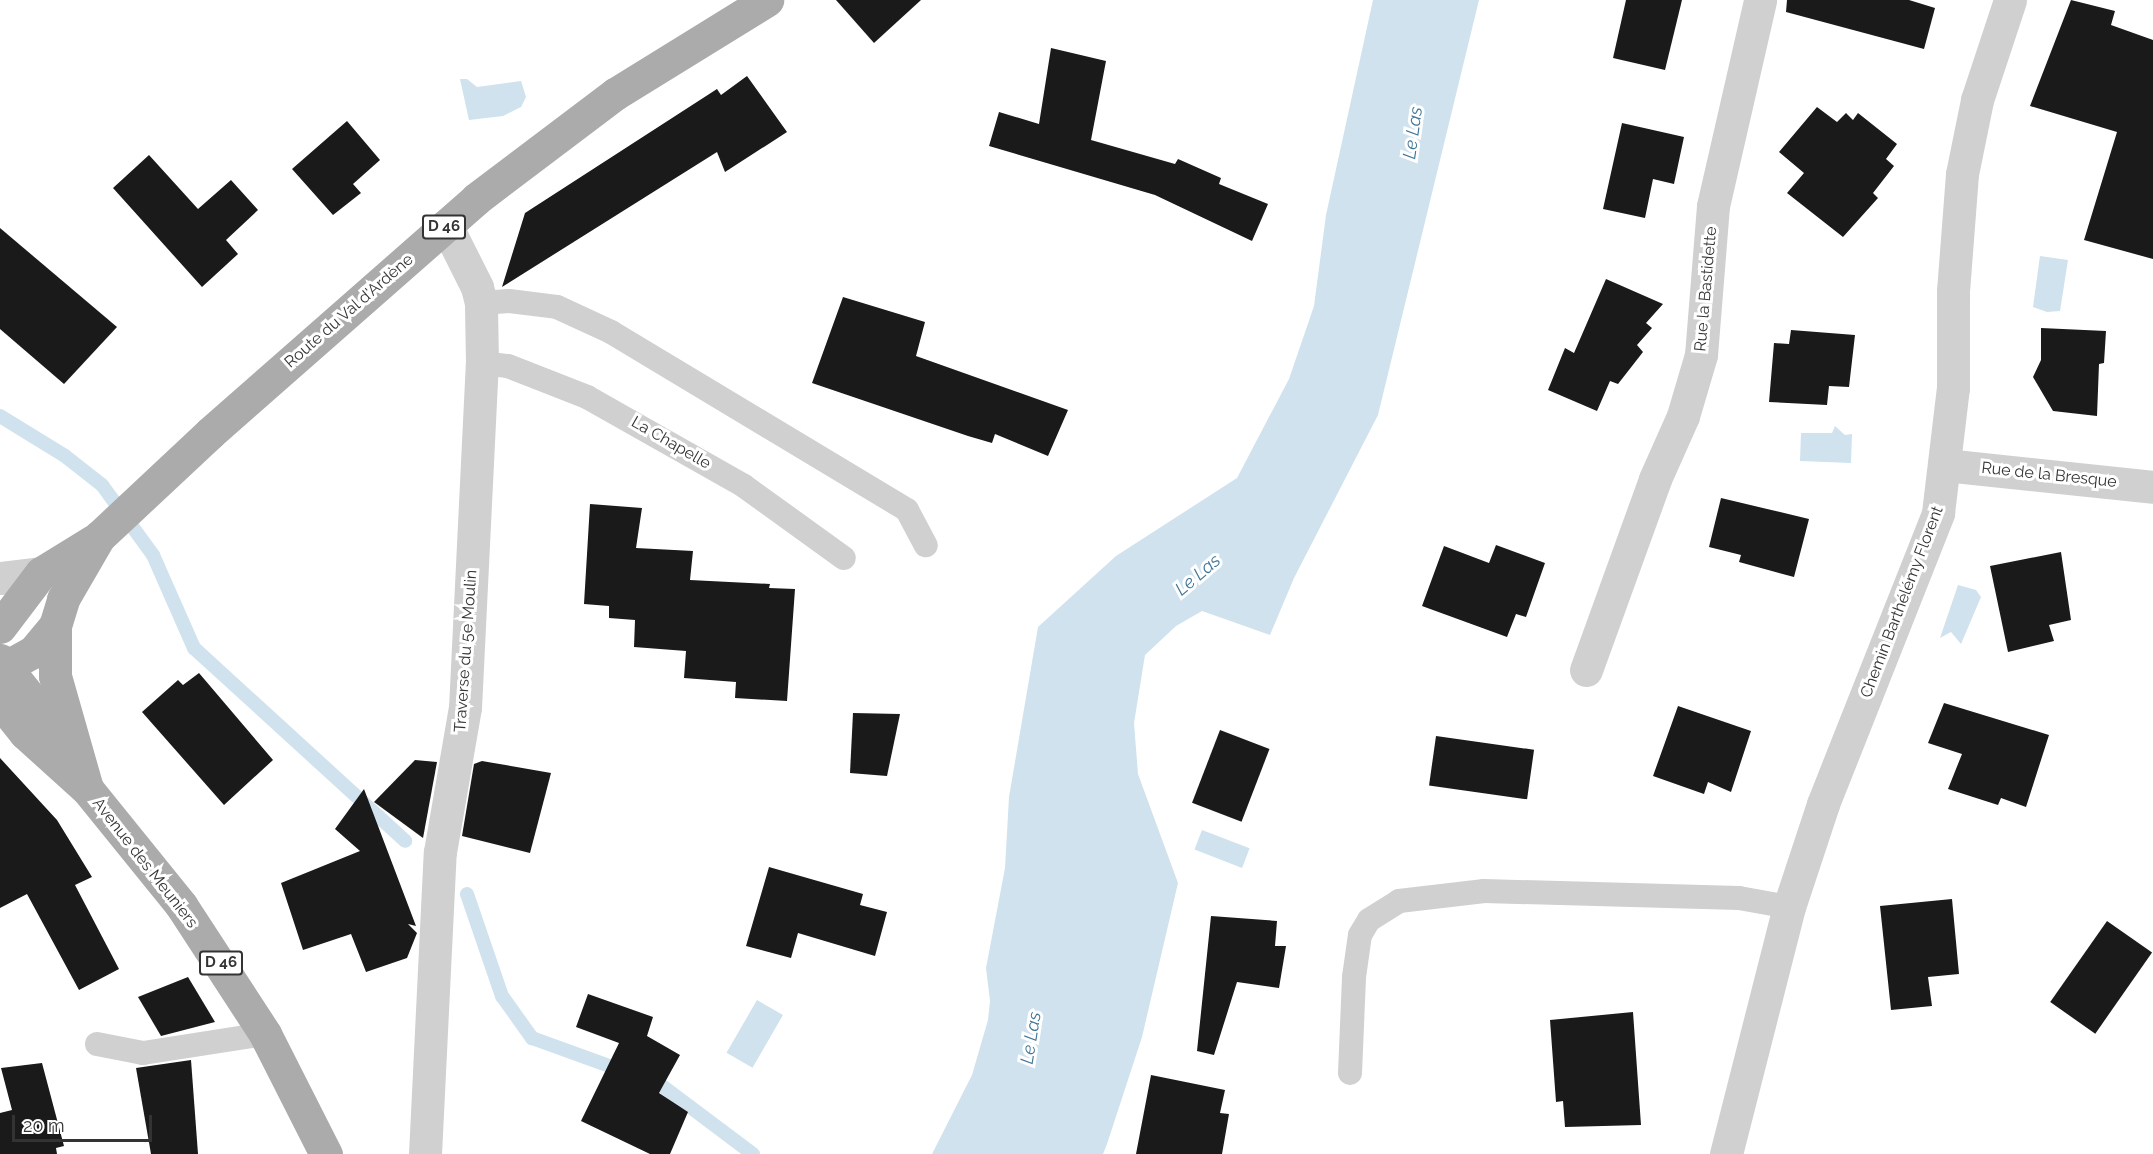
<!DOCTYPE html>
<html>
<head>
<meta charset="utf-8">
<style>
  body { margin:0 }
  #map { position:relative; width:2153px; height:1154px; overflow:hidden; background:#fff; font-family:Raleway,sans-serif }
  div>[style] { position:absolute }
  .water>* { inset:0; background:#cfe2ee; transform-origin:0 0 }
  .stream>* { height:14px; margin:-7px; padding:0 7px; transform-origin:7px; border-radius:7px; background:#cfe2ee }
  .building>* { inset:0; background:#1a1a1a; transform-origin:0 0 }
  .service>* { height:24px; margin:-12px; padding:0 12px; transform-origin:12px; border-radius:12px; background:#d0d0d0 }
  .minor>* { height:33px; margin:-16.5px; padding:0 16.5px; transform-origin:16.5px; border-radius:16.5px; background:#d0d0d0 }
  .tertiary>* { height:33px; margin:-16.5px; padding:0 16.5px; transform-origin:16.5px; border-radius:16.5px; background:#d0d0d0 }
  .primary>* { height:33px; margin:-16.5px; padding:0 16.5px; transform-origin:16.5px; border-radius:16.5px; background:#ababab }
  span { translate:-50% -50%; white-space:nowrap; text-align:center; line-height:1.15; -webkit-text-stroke:6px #fff; paint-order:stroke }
  .shield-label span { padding:2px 4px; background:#fff; border:2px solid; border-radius:4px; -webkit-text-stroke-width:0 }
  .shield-label { font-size:15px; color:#333; font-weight:700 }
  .street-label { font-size:16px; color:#333 }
  .water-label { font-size:18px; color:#3f7597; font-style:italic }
  .scale { position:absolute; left:12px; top:1115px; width:140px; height:27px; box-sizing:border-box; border:3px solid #333; border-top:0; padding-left:8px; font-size:18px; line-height:21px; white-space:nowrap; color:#333; -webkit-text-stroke:4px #fff; paint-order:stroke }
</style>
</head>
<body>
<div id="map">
  <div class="water">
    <i style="clip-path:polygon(1373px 0,1479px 0,1378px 415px,1294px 578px,1270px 635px,1202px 611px,1176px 626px,1145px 655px,1134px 723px,1138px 774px,1178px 883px,1142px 1037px,1107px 1144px,1103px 1154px,932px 1154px,972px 1075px,988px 1020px,990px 1001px,986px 968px,1005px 868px,1009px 797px,1038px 627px,1116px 556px,1237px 478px,1289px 379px,1314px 306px,1326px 215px)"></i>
    <i style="clip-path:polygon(460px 79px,467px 79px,477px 87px,521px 81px,526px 97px,521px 107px,503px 116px,469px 120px)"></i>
    <i style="clip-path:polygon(2040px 256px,2068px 260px,2060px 311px,2047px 312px,2033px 307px)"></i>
    <i style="clip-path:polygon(1835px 426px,1845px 435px,1852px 434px,1851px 463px,1800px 461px,1801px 433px,1832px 433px)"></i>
    <i style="clip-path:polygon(1958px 585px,1976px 590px,1981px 597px,1961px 644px,1951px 632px,1940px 638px)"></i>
    <i style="left:1202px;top:830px;width:51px;height:21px;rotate:21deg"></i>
    <i style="left:757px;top:1000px;width:30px;height:61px;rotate:30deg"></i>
  </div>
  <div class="stream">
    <i style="left:0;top:416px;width:76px;rotate:31.6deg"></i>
    <i style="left:65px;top:456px;width:47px;rotate:38.1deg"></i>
    <i style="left:102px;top:485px;width:87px;rotate:53.9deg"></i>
    <i style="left:153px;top:555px;width:102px;rotate:66.2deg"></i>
    <i style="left:194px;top:648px;width:286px;rotate:42.4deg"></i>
    <i style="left:467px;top:894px;width:108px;rotate:71.1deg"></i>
    <i style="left:502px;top:996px;width:52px;rotate:54.5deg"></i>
    <i style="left:532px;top:1038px;width:97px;rotate:19.9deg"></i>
    <i style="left:647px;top:1080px;width:15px;rotate:20deg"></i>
    <i style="left:661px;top:1085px;width:115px;rotate:36.9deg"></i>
  </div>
  <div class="building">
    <i style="clip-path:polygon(836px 0,921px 0,874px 43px)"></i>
    <i style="clip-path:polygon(1626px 0,1682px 0,1665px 70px,1613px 58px)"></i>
    <i style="clip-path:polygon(1787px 0,1909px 0,1935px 8px,1924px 49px,1786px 12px)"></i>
    <i style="clip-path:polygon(2071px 0,2115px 11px,2111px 25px,2153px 40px,2153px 259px,2084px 240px,2117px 132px,2030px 106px)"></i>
    <i style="clip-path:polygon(1051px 48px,1106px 61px,1091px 140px,1175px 164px,1178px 159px,1221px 178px,1219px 184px,1268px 204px,1252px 241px,1155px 195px,989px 146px,999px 112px,1039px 124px)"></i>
    <i style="clip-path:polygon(747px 76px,787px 132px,725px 172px,717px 152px,502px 287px,525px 213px,717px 89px,721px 95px)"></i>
    <i style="clip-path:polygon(1817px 107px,1837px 122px,1846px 113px,1853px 120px,1858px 113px,1897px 144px,1886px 159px,1894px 166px,1873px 193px,1878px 198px,1843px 237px,1787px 193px,1804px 173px,1779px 152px)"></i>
    <i style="clip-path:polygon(347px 121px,380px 160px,353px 184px,361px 193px,333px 215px,292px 169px)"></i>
    <i style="clip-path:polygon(1622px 123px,1684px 137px,1674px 184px,1653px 179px,1645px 218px,1603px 209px)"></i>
    <i style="clip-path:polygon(149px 155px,198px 209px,231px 180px,258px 210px,226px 240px,238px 254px,202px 287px,113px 188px)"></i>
    <i style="clip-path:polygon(0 228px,117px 327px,64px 384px,0 329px)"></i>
    <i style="clip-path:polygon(1606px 279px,1663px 304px,1646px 323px,1652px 328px,1637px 345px,1643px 352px,1618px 384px,1610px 381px,1597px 411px,1548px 390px,1565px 348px,1574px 353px)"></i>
    <i style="clip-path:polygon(843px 297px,925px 322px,916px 356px,1068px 410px,1048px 456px,995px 434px,992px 443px,968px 436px,812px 383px)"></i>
    <i style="clip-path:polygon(2041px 328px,2106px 331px,2104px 363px,2099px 364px,2097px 416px,2053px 411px,2033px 377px,2041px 360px)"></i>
    <i style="clip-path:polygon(1791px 330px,1855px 335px,1849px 387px,1829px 386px,1827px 405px,1769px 402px,1774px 343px,1789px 344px)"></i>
    <i style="clip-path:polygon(1721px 498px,1809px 519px,1794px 577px,1739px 562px,1741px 555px,1709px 547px)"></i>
    <i style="clip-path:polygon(590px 504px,642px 508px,636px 548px,693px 551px,690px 580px,770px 584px,769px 588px,795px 589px,787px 701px,735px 698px,736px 682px,684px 678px,686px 651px,634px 647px,635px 620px,609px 618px,609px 606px,584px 604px)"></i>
    <i style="clip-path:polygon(1496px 545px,1545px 563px,1526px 617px,1516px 614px,1507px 637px,1422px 606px,1444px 546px,1489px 563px)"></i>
    <i style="clip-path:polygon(2061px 552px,2071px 620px,2049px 625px,2054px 641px,2008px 652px,1990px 566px)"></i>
    <i style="clip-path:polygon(199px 673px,273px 760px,224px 805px,142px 712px,178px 680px,183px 685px)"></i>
    <i style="clip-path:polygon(1944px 703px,2049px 735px,2026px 807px,2001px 798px,1998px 805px,1948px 789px,1962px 754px,1928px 743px)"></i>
    <i style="clip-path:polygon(1678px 706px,1751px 731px,1731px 792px,1708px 782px,1704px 794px,1653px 776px)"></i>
    <i style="clip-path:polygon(853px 713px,900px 714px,887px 776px,850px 773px)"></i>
    <i style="left:1220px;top:730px;width:53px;height:78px;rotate:21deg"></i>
    <i style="left:1436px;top:736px;width:99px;height:50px;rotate:8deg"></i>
    <i style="clip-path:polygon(0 758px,57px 820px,92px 877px,75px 885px,119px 969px,79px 990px,27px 894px,0 908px)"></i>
    <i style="clip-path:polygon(415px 760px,437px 762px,423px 838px,374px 802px)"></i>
    <i style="clip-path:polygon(482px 761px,551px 773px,530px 853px,462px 836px,474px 764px)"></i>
    <i style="clip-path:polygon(364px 789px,416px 926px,408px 924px,417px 933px,407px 958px,366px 972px,351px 934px,303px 950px,281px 883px,360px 851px,335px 829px)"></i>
    <i style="clip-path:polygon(769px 867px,863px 894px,860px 905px,887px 912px,875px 956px,798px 933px,791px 958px,746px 946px)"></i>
    <i style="clip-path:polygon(1952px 899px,1959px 974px,1928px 977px,1932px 1006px,1891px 1010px,1880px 906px)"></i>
    <i style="clip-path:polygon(1211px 916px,1277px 921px,1275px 946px,1286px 946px,1279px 988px,1237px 982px,1214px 1055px,1197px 1051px)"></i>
    <i style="left:2107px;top:921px;width:55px;height:99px;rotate:35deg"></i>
    <i style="clip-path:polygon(188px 977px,215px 1022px,161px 1036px,138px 997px)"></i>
    <i style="clip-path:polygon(588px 994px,653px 1017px,647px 1036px,680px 1055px,659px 1093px,688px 1112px,670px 1154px,650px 1154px,581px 1121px,619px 1043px,576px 1027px)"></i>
    <i style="clip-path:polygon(1633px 1012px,1641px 1125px,1565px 1127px,1563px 1101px,1556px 1102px,1550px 1020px)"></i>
    <i style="clip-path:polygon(191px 1060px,198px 1154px,151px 1154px,136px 1068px)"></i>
    <i style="clip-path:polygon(42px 1063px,64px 1146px,56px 1148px,57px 1154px,0 1154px,0 1113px,12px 1110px,1px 1068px)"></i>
    <i style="clip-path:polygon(1151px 1075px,1225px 1090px,1220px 1113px,1229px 1114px,1222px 1154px,1136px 1154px)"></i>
  </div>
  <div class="service">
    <i style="left:481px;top:303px;width:28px;rotate:-4deg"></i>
    <i style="left:509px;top:301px;width:48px;rotate:7.1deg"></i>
    <i style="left:557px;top:307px;width:60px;rotate:24.8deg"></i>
    <i style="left:611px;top:332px;width:345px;rotate:31deg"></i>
    <i style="left:907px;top:510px;width:40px;rotate:62deg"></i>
    <i style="left:482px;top:363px;width:26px;rotate:7deg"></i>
    <i style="left:508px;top:366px;width:85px;rotate:21.4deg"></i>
    <i style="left:587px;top:397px;width:180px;rotate:29.5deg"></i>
    <i style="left:744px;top:486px;width:123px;rotate:35.8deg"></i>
    <i style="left:97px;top:1044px;width:47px;rotate:11.1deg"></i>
    <i style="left:143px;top:1053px;width:123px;rotate:-8.9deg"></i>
    <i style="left:1350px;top:1073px;width:96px;rotate:-87.6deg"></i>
    <i style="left:1354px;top:977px;width:42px;rotate:-81.9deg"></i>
    <i style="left:1360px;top:935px;width:17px;rotate:-59deg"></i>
    <i style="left:1369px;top:920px;width:36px;rotate:-32deg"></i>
    <i style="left:1399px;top:901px;width:86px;rotate:-6.7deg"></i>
    <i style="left:1484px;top:891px;width:255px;rotate:1.6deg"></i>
    <i style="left:1739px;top:898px;width:51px;rotate:10.2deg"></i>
  </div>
  <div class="minor">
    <i style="left:1945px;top:465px;width:209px;rotate:6deg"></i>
    <i style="left:1586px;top:670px;width:203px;rotate:-70.1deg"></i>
    <i style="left:1655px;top:479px;width:69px;rotate:-66deg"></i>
    <i style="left:1683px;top:416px;width:64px;rotate:-73.6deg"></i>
    <i style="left:1701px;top:355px;width:149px;rotate:-85.4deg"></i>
    <i style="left:1713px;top:206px;width:211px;rotate:-77.1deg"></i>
    <i style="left:425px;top:1154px;width:302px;rotate:-87.2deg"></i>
    <i style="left:440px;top:852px;width:146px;rotate:-80.2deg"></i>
    <i style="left:465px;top:708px;width:345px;rotate:-87.2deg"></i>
    <i style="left:482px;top:363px;width:60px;rotate:-91deg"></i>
    <i style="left:481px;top:303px;width:16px;rotate:-104deg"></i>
    <i style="left:477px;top:287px;width:69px;rotate:-116.6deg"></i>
  </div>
  <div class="tertiary">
    <i style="left:0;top:578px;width:41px;rotate:-7deg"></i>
    <i style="left:1726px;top:1154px;width:255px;rotate:-75.7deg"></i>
    <i style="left:1789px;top:907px;width:108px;rotate:-71.7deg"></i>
    <i style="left:1823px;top:804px;width:313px;rotate:-68.4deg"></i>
    <i style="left:1938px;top:513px;width:126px;rotate:-83.2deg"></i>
    <i style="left:1953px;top:388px;width:97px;rotate:-90deg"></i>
    <i style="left:1953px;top:291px;width:117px;rotate:-85.6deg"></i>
    <i style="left:1962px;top:174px;width:76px;rotate:-78.5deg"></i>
    <i style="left:1977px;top:100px;width:105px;rotate:-71.7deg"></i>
  </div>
  <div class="primary">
    <i style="left:55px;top:626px;width:50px;rotate:90deg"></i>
    <i style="left:55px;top:676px;width:116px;rotate:74.1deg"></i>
    <i style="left:0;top:627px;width:68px;rotate:-52.8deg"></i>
    <i style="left:41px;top:573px;width:61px;rotate:-31.6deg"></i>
    <i style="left:0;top:660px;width:109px;rotate:51.3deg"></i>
    <i style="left:0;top:670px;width:38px;rotate:-29deg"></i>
    <i style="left:33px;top:652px;width:34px;rotate:-50deg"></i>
    <i style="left:55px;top:626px;width:28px;rotate:-73deg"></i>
    <i style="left:63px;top:599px;width:72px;rotate:-59.9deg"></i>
    <i style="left:99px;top:537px;width:152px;rotate:-43.1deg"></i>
    <i style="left:210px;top:433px;width:354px;rotate:-41.3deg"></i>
    <i style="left:476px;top:199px;width:174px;rotate:-37.1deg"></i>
    <i style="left:615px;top:94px;width:179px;rotate:-31.7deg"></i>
    <i style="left:0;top:702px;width:40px;rotate:51deg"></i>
    <i style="left:25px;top:733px;width:85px;rotate:42.1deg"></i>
    <i style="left:88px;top:790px;width:148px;rotate:51deg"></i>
    <i style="left:181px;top:905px;width:154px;rotate:56.9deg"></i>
    <i style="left:265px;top:1034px;width:135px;rotate:63.1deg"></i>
  </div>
  <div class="shield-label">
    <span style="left:444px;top:227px">D 46</span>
    <span style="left:221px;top:963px">D 46</span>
  </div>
  <div class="street-label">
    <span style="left:1706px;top:289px;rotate:-85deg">Rue la Bastidette</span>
    <span style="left:349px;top:311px;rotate:-41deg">Route du Val d'Ardène</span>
    <span style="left:671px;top:443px;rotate:30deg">La Chapelle</span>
    <span style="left:2049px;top:475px;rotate:6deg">Rue de la Bresque</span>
    <span style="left:1902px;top:602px;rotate:-69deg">Chemin Barthélémy Florent</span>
    <span style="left:466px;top:651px;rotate:-86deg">Traverse du 5e Moulin</span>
    <span style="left:145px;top:863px;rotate:52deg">Avenue des Meuniers</span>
  </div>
  <div class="water-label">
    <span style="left:1413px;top:133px;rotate:-82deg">Le Las</span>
    <span style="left:1198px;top:575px;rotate:-40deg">Le Las</span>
    <span style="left:1031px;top:1038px;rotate:-81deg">Le Las</span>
  </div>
  <div class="scale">20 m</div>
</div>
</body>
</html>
